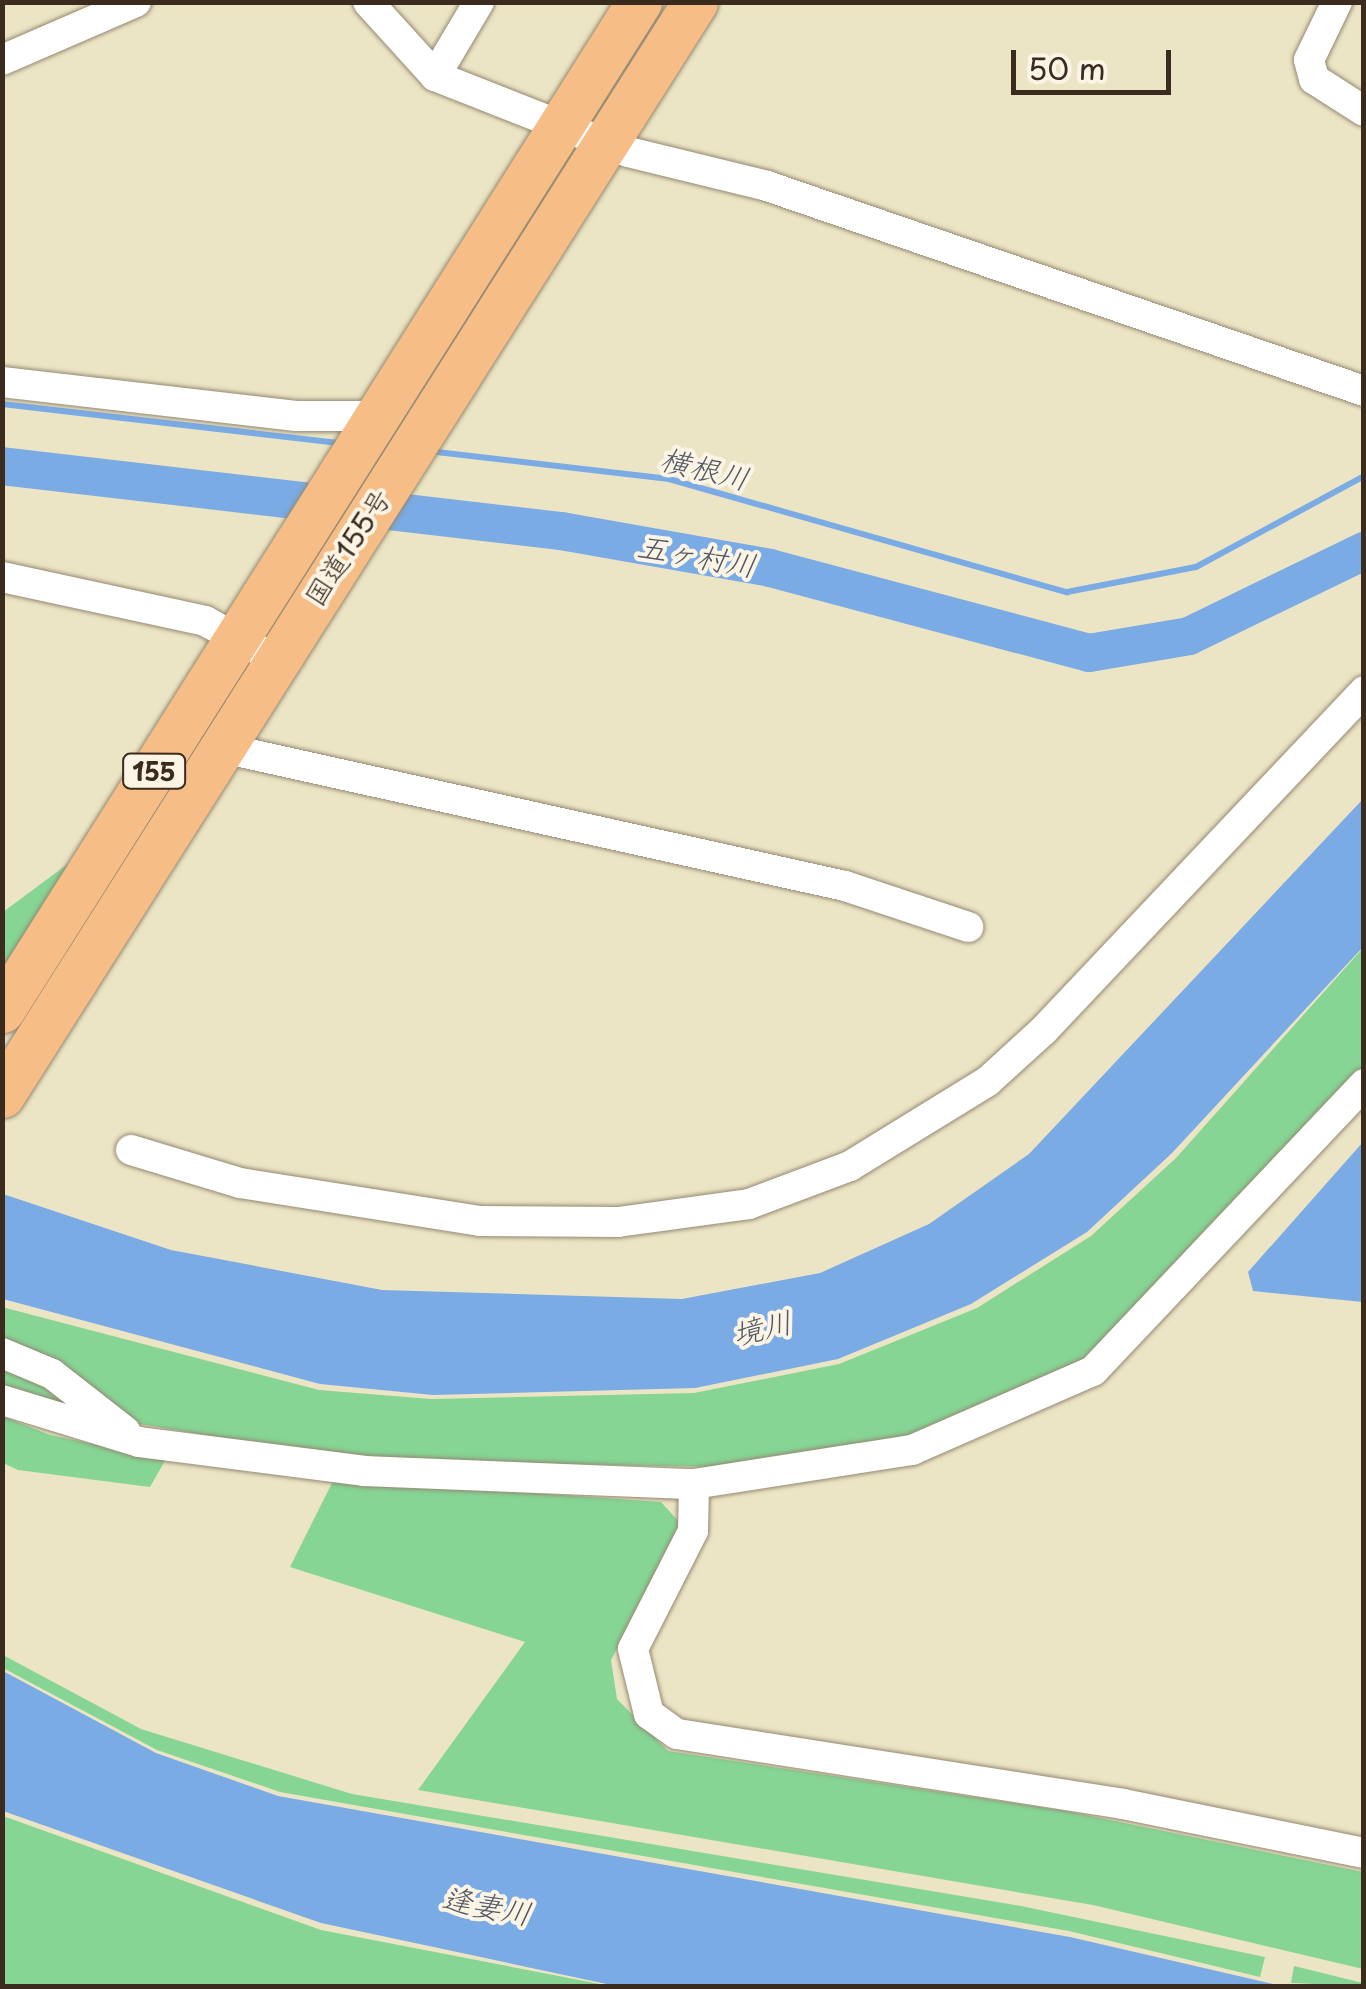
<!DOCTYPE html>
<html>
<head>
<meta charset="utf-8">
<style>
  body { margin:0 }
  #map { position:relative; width:1366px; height:1989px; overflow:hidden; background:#ece5c5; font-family:"Playpen Sans","Klee One",sans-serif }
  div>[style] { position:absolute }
  .green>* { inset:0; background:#86d595 }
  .water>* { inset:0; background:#7aabe5 }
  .stream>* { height:6px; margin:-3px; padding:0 3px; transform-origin:3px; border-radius:3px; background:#7aabe5 }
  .river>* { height:38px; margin:-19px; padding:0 19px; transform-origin:19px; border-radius:19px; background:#7aabe5 }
  .roads { filter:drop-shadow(0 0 2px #948872) drop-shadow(0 0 2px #948872) }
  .minor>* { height:30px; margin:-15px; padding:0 15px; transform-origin:15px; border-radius:15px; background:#fff }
  .highway>* { height:45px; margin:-22.5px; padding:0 22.5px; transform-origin:22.5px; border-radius:22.5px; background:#f6be86 }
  span { translate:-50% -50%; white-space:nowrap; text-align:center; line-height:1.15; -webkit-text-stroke:8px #fcf5e5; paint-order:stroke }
  .shield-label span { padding:2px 8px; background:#fcf5e5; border:2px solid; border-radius:8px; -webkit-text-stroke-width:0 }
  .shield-label { font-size:25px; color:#3b2a1e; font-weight:700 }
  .street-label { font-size:28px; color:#3b2a1e }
  .water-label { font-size:30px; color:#515764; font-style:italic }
  .frame { position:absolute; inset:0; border:5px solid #3b2a1e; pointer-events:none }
  .scale { position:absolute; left:1011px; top:50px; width:160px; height:45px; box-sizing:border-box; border:5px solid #3b2a1e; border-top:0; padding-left:12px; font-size:30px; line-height:35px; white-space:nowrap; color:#3b2a1e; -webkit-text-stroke:8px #fcf5e5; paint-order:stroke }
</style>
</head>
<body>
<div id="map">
  <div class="green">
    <i style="clip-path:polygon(69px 863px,3px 970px,3px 912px)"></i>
    <i style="clip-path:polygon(1363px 948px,1363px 1068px,1105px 1345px,1036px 1391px,941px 1429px,766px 1468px,355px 1460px,128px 1422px,3px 1342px,2px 1307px,319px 1390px,431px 1399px,694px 1393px,839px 1364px,977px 1308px,1091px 1236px,1176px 1158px)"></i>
    <i style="clip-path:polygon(3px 1362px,48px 1382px,94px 1420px,3px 1397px)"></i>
    <i style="clip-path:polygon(2px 1416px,50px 1435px,166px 1459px,150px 1487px,18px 1470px,3px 1463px)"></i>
    <i style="clip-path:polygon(334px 1479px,661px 1502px,681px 1524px,611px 1660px,617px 1699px,668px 1751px,1066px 1811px,1363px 1872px,1363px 1969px,1093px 1905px,418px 1790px,525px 1642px,290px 1567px)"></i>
    <i style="clip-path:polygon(3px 1655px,141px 1729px,352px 1794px,1021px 1906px,1265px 1957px,1260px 1977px,1069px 1931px,280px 1792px,157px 1750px,3px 1668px)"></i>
    <i style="clip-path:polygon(3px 1816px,321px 1930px,610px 1986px,3px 1986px)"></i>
    <i style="clip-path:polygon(1294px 1966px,1363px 1983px,1363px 1986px,1291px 1983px)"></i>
  </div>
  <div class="water">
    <i style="clip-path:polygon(1363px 799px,1363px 947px,1172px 1153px,1087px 1232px,971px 1304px,838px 1359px,695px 1388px,433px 1395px,320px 1384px,3px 1299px,3px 1194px,171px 1250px,382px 1290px,682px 1299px,820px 1273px,929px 1224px,1029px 1154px)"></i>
    <i style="clip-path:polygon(1363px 1142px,1363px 1302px,1253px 1291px,1248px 1272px)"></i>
    <i style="clip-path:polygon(3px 1671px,156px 1753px,278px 1796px,1070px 1937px,1282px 1986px,616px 1986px,321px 1923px,3px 1811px)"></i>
  </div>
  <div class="stream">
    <i style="left:2px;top:404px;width:341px;rotate:6.6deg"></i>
    <i style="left:428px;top:451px;width:243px;rotate:6.6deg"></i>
    <i style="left:669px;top:479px;width:414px;rotate:15.9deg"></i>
    <i style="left:1067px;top:592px;width:131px;rotate:-11deg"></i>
    <i style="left:1196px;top:567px;width:191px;rotate:-28.4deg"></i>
  </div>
  <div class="river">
    <i style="left:2px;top:466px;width:563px;rotate:6.63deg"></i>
    <i style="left:561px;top:531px;width:212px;rotate:10deg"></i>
    <i style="left:770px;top:568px;width:330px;rotate:14.9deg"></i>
    <i style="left:1089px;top:653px;width:101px;rotate:-9.6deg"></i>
    <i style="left:1189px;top:636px;width:195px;rotate:-25.9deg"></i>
  </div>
  <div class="roads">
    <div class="minor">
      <i style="left:368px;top:2px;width:100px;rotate:47.8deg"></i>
      <i style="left:435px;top:76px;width:207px;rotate:21.5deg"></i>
      <i style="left:628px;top:152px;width:143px;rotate:13.7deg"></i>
      <i style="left:767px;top:186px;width:631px;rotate:18.95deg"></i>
      <i style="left:1337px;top:2px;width:64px;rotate:115.8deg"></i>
      <i style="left:1309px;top:60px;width:20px;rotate:75deg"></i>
      <i style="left:1314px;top:79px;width:59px;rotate:32.6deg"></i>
      <i style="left:2px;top:60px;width:146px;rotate:-23.4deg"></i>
      <i style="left:435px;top:76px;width:86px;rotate:-59.3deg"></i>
      <i style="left:2px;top:382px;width:296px;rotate:6.6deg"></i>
      <i style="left:296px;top:416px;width:82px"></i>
      <i style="left:2px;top:577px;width:208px;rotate:12.2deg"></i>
      <i style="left:205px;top:621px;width:80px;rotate:28.5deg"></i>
      <i style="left:218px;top:747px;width:642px;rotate:12.5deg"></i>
      <i style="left:845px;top:886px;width:130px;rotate:18.4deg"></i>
      <i style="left:131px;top:1150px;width:114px;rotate:16.8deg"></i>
      <i style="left:240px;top:1183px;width:243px;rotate:9deg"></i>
      <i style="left:480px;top:1221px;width:138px;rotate:0.4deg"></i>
      <i style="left:618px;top:1222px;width:132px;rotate:-7.8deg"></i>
      <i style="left:749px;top:1204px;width:108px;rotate:-20.6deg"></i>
      <i style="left:850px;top:1166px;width:162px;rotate:-31.6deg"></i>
      <i style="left:988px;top:1081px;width:74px;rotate:-42.3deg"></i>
      <i style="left:1043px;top:1031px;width:468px;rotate:-46.6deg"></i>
      <i style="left:2px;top:1353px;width:54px;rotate:22.8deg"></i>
      <i style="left:52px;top:1374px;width:93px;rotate:38deg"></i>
      <i style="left:2px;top:1400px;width:143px;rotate:17deg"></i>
      <i style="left:139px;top:1442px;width:227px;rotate:7.3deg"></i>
      <i style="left:364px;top:1471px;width:330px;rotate:2.3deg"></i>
      <i style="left:694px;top:1484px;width:221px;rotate:-8.9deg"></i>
      <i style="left:912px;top:1450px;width:197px;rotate:-23.6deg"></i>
      <i style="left:1093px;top:1371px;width:395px;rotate:-46.6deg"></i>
      <i style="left:694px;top:1484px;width:47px;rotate:91.2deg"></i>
      <i style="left:693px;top:1531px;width:132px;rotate:117deg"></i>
      <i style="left:633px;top:1649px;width:67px;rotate:76.2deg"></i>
      <i style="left:649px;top:1714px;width:34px;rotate:36deg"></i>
      <i style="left:677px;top:1734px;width:451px;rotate:8.9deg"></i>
      <i style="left:1123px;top:1804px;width:246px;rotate:11.5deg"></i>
    </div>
    <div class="highway">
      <i style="left:2px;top:1010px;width:1192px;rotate:-57.71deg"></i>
      <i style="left:2px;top:1095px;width:1294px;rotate:-57.62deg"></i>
    </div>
  </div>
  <div class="shield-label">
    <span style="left:154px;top:771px">155</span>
  </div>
  <div class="street-label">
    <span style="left:347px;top:547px;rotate:-57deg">国道155号</span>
  </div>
  <div class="water-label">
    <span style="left:705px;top:468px;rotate:14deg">横根川</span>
    <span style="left:697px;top:555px;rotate:10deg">五ヶ村川</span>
    <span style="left:762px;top:1327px;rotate:-13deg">境川</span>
    <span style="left:487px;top:1905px;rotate:11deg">逢妻川</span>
  </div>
  <div class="frame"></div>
  <div class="scale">50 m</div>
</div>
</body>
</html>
